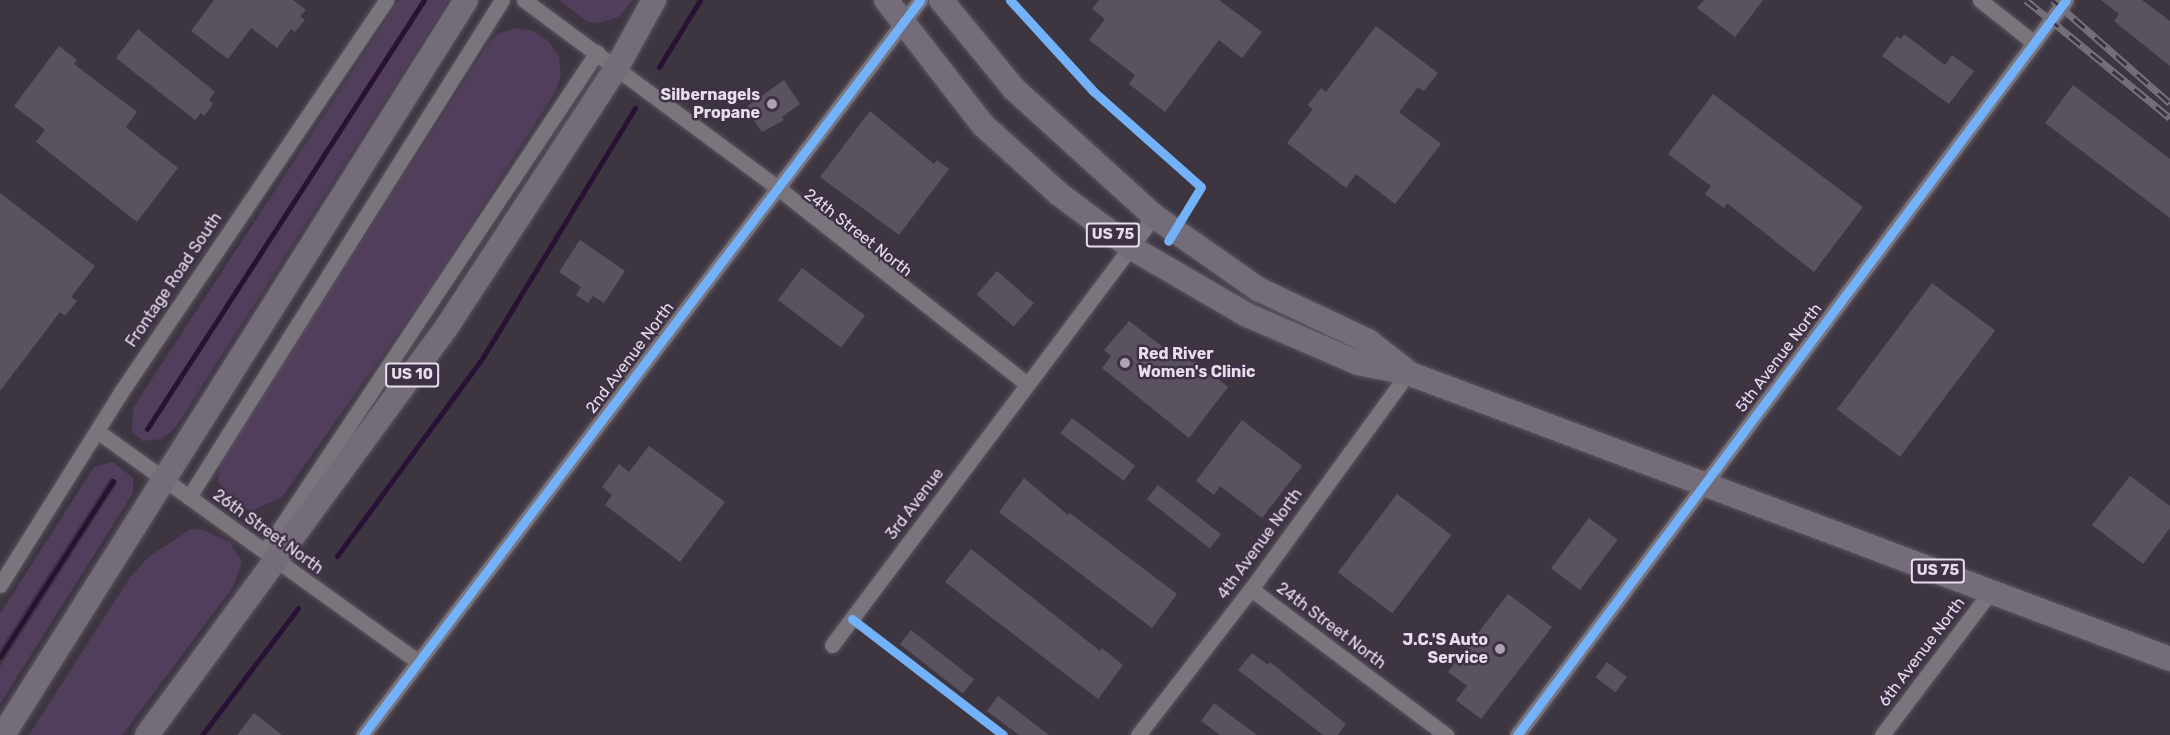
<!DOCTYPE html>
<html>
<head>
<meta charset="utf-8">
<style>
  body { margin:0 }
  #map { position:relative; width:2170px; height:735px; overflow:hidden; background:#3d3641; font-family:Rubik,sans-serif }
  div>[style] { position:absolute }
  .green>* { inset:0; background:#513d5c }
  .stream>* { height:5px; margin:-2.5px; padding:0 2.5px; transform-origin:2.5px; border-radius:2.5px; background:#291035 }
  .building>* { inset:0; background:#5b5260; transform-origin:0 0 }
  .roads { filter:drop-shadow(0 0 2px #5b545e) drop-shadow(0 0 2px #5b545e) }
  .street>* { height:15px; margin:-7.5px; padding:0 7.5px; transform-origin:7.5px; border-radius:7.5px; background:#7a747d }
  .primary>* { height:24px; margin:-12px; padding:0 12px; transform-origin:12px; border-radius:12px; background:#746c79 }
  .rail>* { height:7px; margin-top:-3.5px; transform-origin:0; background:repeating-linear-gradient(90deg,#3e3146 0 14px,#767279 0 28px); box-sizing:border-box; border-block:2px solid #767279 }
  .cycleway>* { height:9px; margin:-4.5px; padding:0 4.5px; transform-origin:4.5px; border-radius:4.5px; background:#73b2f8 }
  .dots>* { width:16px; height:16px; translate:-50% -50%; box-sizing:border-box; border:3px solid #3e3146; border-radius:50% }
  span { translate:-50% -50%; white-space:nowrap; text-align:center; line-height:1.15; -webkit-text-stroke:5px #3e3146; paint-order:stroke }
  .shield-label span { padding:2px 4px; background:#3e3146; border:2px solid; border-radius:4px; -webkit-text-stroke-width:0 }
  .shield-label { font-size:15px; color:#e6deeb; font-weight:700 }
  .poi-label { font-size:16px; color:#e6deeb; font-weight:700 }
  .right { translate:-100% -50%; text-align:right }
  .left { translate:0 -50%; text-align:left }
  .street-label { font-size:16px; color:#e6deeb }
</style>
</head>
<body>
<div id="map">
  <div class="green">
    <i style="clip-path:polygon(399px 0,449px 0,176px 427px,162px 439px,143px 441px,132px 432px,133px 408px)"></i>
    <i style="clip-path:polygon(559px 0,633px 0,619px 17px,598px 23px,588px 22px)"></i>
    <i style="clip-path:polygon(517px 28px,533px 31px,549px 42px,559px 57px,561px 74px,555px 93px,424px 297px,282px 497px,251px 511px,237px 505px,218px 482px,220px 463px,490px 41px,499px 33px)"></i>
    <i style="clip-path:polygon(113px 462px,133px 478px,133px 493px,0 704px,0 667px,118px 482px,111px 477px,0 649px,0 614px,94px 467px)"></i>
    <i style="clip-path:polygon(191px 529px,204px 530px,230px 542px,242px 562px,233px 587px,122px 735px,29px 735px,129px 579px,147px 558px)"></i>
  </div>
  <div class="stream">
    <i style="left:659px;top:67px;width:79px;rotate:-58.5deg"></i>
    <i style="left:147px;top:429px;width:511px;rotate:-57.15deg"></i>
    <i style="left:337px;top:556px;width:247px;rotate:-53.7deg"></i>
    <i style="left:483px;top:357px;width:292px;rotate:-58.6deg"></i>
    <i style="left:0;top:657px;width:209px;rotate:-57.3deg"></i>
    <i style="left:202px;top:735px;width:159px;rotate:-52.9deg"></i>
  </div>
  <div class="building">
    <i style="clip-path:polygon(214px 0,293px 0,306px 10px,300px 16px,305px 20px,295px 32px,291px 29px,277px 48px,251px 28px,228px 59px,191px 31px)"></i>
    <i style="clip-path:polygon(1099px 0,1219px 0,1262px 32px,1242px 58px,1219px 40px,1165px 112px,1129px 84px,1135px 75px,1089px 40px,1105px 19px,1092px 9px)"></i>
    <i style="clip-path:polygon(1704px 0,1763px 0,1735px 37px,1697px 8px)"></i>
    <i style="clip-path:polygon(2101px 0,2142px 0,2170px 21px,2170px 66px,2114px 21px,2119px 14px)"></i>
    <i style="clip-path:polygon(1376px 26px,1438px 73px,1424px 91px,1418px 87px,1399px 112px,1441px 144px,1395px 204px,1356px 174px,1346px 188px,1287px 143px,1313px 109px,1308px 105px,1321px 88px,1326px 92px)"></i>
    <i style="clip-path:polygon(138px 29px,215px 92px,209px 100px,213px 104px,204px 116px,201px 113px,195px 120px,116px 58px)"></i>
    <i style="clip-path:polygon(1904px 34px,1945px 65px,1952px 55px,1974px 71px,1949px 104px,1882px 56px,1897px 36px,1901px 39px)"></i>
    <i style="clip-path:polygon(59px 46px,77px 60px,74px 64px,137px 112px,126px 127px,178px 168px,137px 222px,36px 142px,45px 130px,14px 106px)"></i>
    <i style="clip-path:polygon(784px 80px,800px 104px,782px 117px,784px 120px,762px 132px,745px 108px)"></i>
    <i style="clip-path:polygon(2073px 85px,2170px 159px,2170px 218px,2045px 123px)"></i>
    <i style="clip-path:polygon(1713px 94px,1863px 207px,1814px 272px,1727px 203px,1724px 208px,1705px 194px,1711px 186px,1668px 154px)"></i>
    <i style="clip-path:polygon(870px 111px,934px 164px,937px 160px,949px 169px,899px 235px,820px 177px)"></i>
    <i style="clip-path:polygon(0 193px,95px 266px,71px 297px,77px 301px,65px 316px,60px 312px,0 391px)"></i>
    <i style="clip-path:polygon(580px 240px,625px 271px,604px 303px,593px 296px,588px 303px,576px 295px,581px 287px,559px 272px)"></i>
    <i style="left:802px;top:268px;width:79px;height:40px;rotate:37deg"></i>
    <i style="left:997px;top:271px;width:49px;height:31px;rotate:41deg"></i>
    <i style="left:1932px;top:283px;width:79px;height:158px;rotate:37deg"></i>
    <i style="clip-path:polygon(1129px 321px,1176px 357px,1181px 351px,1228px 387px,1189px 438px,1102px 368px,1111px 356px,1104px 350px)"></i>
    <i style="left:1072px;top:418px;width:79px;height:19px;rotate:37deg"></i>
    <i style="clip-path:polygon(1242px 420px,1302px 466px,1262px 518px,1220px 486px,1214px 495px,1196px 481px)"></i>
    <i style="clip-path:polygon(649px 446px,725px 502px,680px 562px,605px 505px,612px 495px,602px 487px,619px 464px,629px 472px)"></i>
    <i style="clip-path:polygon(2130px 476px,2170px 506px,2170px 528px,2143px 564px,2092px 525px)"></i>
    <i style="clip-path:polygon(1024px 478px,1068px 515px,1070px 513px,1177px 594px,1152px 628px,999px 512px)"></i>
    <i style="left:1158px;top:485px;width:80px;height:18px;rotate:38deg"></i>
    <i style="left:1397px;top:494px;width:68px;height:98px;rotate:37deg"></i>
    <i style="left:1589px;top:518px;width:36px;height:63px;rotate:37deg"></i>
    <i style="clip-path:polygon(971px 549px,1100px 651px,1102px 648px,1123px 665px,1098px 699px,945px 582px)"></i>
    <i style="clip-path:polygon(1508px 594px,1552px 627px,1481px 719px,1456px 700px,1467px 686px,1448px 672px)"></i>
    <i style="left:911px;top:630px;width:80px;height:18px;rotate:38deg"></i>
    <i style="clip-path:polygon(1252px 653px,1268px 665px,1270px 662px,1346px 724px,1338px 735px,1323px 735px,1238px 670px)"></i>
    <i style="left:1607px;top:662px;width:25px;height:19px;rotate:37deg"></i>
    <i style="clip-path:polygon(998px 696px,1049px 735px,1019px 735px,987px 711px)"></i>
    <i style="clip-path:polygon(1214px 703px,1226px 712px,1257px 735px,1220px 735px,1201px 721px)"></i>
    <i style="clip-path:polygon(254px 713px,282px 735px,237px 735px)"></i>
  </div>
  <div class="roads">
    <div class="street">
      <i style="left:524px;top:0;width:316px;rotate:36.5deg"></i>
      <i style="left:778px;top:188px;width:317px;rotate:38.2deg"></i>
      <i style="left:1980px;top:0;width:69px;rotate:38.5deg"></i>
      <i style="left:97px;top:431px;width:396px;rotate:35.7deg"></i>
      <i style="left:189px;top:497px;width:587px;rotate:-57.8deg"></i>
      <i style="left:265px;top:551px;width:599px;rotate:-56.36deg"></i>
      <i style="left:0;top:585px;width:228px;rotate:-57.9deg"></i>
      <i style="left:121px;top:392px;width:473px;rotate:-55.9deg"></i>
      <i style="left:1251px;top:589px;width:244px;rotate:36.8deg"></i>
      <i style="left:832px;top:645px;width:536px;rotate:-53.11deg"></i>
      <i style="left:363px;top:735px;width:922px;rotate:-52.84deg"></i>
      <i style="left:1138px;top:735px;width:185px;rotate:-52.3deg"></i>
      <i style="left:1251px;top:589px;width:267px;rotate:-54deg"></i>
      <i style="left:1517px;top:735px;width:917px;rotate:-53.24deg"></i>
      <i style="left:1882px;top:735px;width:181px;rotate:-52.9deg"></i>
    </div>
    <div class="primary">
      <i style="left:886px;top:0;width:158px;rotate:52.2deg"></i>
      <i style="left:983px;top:125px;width:103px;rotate:42.2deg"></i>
      <i style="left:1059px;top:194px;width:89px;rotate:36.7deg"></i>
      <i style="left:1130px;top:247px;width:135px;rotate:30.2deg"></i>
      <i style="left:1247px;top:315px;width:121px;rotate:23.4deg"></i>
      <i style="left:1358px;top:363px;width:51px;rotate:11.3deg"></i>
      <i style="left:1408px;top:373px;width:814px;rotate:20.57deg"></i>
      <i style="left:941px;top:0;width:115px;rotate:50.6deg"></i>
      <i style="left:1014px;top:89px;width:189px;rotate:42.2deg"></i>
      <i style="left:1154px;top:216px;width:127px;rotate:35.1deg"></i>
      <i style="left:1258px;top:289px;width:122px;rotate:25.3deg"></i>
      <i style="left:1368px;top:341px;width:46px;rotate:37.9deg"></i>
      <i style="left:3px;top:735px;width:869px;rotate:-57.79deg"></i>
      <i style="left:147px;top:735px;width:505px;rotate:-53.7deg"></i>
      <i style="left:446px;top:328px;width:312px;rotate:-56.8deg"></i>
      <i style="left:617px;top:67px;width:77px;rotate:-61.1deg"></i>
    </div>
  </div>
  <div class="rail">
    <i style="left:2026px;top:0;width:186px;rotate:39.3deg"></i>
    <i style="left:2053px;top:0;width:156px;rotate:41.4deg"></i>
  </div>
  <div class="cycleway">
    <i style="left:1010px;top:0;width:123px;rotate:47.6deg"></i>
    <i style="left:1093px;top:91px;width:144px;rotate:41.6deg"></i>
    <i style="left:1201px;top:187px;width:63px;rotate:121.4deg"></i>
    <i style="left:852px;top:619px;width:190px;rotate:37.5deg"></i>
    <i style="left:363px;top:735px;width:922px;rotate:-52.84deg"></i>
    <i style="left:1517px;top:735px;width:917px;rotate:-53.24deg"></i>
  </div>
  <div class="dots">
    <i style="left:772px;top:104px;background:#aba3b0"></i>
    <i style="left:1125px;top:363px;background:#aba3b0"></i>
    <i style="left:1500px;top:649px;background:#aba3b0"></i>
  </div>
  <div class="shield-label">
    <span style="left:1113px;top:235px">US 75</span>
    <span style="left:412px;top:375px">US 10</span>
    <span style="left:1938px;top:571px">US 75</span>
  </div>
  <div class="poi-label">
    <span class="right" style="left:760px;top:104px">Silbernagels<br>Propane</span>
    <span class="left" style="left:1138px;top:363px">Red River<br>Women's Clinic</span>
    <span class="right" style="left:1488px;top:649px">J.C.'S Auto<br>Service</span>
  </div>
  <div class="street-label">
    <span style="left:858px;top:233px;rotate:38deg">24th Street North</span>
    <span style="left:174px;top:280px;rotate:-56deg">Frontage Road South</span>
    <span style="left:630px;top:358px;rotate:-53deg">2nd Avenue North</span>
    <span style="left:1779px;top:358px;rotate:-53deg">5th Avenue North</span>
    <span style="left:915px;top:504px;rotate:-53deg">3rd Avenue</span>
    <span style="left:268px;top:532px;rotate:36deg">26th Street North</span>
    <span style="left:1260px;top:544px;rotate:-54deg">4th Avenue North</span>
    <span style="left:1331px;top:626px;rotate:37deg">24th Street North</span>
    <span style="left:1922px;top:652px;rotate:-53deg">6th Avenue North</span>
  </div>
</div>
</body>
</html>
